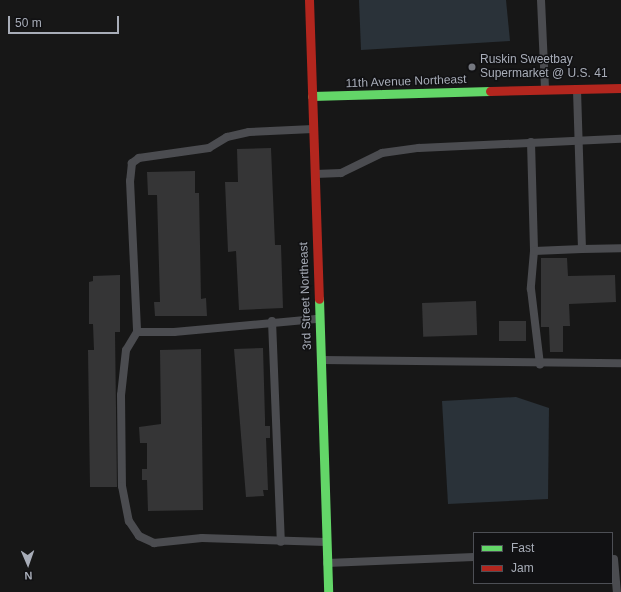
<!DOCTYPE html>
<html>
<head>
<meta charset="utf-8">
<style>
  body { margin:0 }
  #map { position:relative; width:621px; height:592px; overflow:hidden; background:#171717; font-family:Helvetica,sans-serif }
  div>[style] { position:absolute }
  .water>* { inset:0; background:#2a3239 }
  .building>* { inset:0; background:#353536; transform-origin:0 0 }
  .lane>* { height:8px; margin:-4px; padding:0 4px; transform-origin:4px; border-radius:4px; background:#4b4c50 }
  .fast>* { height:9px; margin:-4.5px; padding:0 4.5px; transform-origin:4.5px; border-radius:4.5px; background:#63d668 }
  .jam>* { height:9px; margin:-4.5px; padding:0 4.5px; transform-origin:4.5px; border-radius:4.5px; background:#b3261e }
  .dots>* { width:11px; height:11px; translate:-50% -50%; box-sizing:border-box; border:2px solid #111113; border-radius:50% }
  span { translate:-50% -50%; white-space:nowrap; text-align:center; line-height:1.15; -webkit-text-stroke:3px #111113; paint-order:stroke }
  .poi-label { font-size:12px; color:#a8adb8 }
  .left { translate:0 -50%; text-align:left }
  .street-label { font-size:12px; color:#a8adb8 }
  .legend { position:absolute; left:473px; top:532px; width:140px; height:52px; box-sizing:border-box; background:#111113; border:1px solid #4d4f55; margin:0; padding:5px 7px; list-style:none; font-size:12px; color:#a8adb8 }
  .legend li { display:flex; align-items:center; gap:8px; height:20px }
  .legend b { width:20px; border:1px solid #4d4f55 }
  .north { position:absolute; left:8px; top:544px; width:40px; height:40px; -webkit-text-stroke:3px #111113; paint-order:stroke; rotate:178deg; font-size:11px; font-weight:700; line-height:16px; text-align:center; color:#a8adb8 }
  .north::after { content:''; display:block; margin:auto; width:14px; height:18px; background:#a8adb8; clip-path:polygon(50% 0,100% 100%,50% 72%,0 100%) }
  .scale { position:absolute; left:8px; top:16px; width:111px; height:18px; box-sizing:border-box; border:2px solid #a8adb8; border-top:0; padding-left:5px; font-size:12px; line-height:14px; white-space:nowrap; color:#a8adb8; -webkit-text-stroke:3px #111113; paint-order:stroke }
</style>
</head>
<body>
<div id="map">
  <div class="water">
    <i style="clip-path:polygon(359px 0,506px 0,510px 41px,361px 50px)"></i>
    <i style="clip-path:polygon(516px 397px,549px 408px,548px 499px,448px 504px,442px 401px)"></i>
  </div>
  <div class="building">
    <i style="clip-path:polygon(271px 148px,275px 245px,281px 245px,283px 308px,239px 310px,236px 251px,228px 252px,225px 182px,238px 182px,237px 149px)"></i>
    <i style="clip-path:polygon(195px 171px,195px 193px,199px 193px,201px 299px,206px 298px,207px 316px,155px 316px,154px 302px,160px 302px,157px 195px,148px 195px,147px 172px)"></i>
    <i style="clip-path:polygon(541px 258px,567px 258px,568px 276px,615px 275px,616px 302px,569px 304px,570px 326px,563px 326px,563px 352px,550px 352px,549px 327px,541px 327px)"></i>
    <i style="clip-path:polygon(120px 275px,120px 332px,115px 332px,117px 487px,90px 487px,88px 350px,94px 350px,93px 324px,89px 324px,89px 282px,93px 281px,93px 276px)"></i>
    <i style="left:476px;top:301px;width:34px;height:54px;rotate:88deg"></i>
    <i style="left:499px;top:321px;width:27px;height:20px"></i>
    <i style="clip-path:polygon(263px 348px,265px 419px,265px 426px,270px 426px,270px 438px,266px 438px,268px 490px,263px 490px,264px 496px,246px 497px,234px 349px)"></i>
    <i style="clip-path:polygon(201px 349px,203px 510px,148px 511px,147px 480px,142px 480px,142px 469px,147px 469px,147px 443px,140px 443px,139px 427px,161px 424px,160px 350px)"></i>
  </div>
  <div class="lane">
    <i style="left:541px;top:0;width:89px;rotate:87.4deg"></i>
    <i style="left:577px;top:90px;width:159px;rotate:88.2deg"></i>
    <i style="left:582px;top:249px;width:39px;rotate:-1deg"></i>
    <i style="left:313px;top:129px;width:64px;rotate:177.3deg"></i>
    <i style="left:249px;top:132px;width:23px;rotate:167deg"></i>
    <i style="left:227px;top:137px;width:21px;rotate:149deg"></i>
    <i style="left:209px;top:148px;width:71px;rotate:171.9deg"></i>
    <i style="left:139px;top:158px;width:9px;rotate:144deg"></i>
    <i style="left:132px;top:163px;width:18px;rotate:96deg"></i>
    <i style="left:130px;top:181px;width:151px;rotate:87.3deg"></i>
    <i style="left:137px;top:332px;width:21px;rotate:121deg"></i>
    <i style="left:126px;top:350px;width:45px;rotate:96.3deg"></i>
    <i style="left:121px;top:395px;width:91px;rotate:89.4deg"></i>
    <i style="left:122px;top:486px;width:36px;rotate:79deg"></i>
    <i style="left:129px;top:521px;width:18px;rotate:56deg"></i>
    <i style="left:139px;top:536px;width:17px;rotate:25deg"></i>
    <i style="left:154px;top:543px;width:48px;rotate:-5.9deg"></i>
    <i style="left:202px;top:538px;width:124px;rotate:1.8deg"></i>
    <i style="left:531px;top:142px;width:109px;rotate:88.4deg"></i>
    <i style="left:534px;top:251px;width:38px;rotate:95deg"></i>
    <i style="left:531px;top:289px;width:76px;rotate:83.2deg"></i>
    <i style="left:315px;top:174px;width:26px;rotate:-2deg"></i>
    <i style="left:341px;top:173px;width:46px;rotate:-26deg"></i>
    <i style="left:382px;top:153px;width:37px;rotate:-8deg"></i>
    <i style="left:419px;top:148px;width:202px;rotate:-2.6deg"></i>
    <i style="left:534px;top:251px;width:48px;rotate:-2.4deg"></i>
    <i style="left:272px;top:321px;width:221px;rotate:87.7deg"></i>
    <i style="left:137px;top:332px;width:37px"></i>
    <i style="left:174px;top:332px;width:145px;rotate:-5.2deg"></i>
    <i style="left:321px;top:360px;width:300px;rotate:0.6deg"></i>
    <i style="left:614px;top:559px;width:33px;rotate:85deg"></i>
    <i style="left:327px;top:563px;width:147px;rotate:-2.3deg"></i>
  </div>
  <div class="fast">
    <i style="left:312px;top:96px;width:178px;rotate:-1.6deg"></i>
    <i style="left:319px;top:299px;width:293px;rotate:88.2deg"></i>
  </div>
  <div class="jam">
    <i style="left:309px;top:0;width:299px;rotate:88.1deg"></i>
    <i style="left:490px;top:91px;width:131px;rotate:-1.3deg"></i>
  </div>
  <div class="dots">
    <i style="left:472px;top:67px;background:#757880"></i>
  </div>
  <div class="poi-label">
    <span class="left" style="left:480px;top:67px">Ruskin Sweetbay<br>Supermarket @ U.S. 41</span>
  </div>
  <div class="street-label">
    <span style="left:406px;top:82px;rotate:-2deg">11th Avenue Northeast</span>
    <span style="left:306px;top:296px;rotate:-92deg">3rd Street Northeast</span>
  </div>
  <ul class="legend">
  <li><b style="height:5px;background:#63d668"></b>Fast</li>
  <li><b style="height:5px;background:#b3261e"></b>Jam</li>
  </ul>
  <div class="north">N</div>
  <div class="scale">50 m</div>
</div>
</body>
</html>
